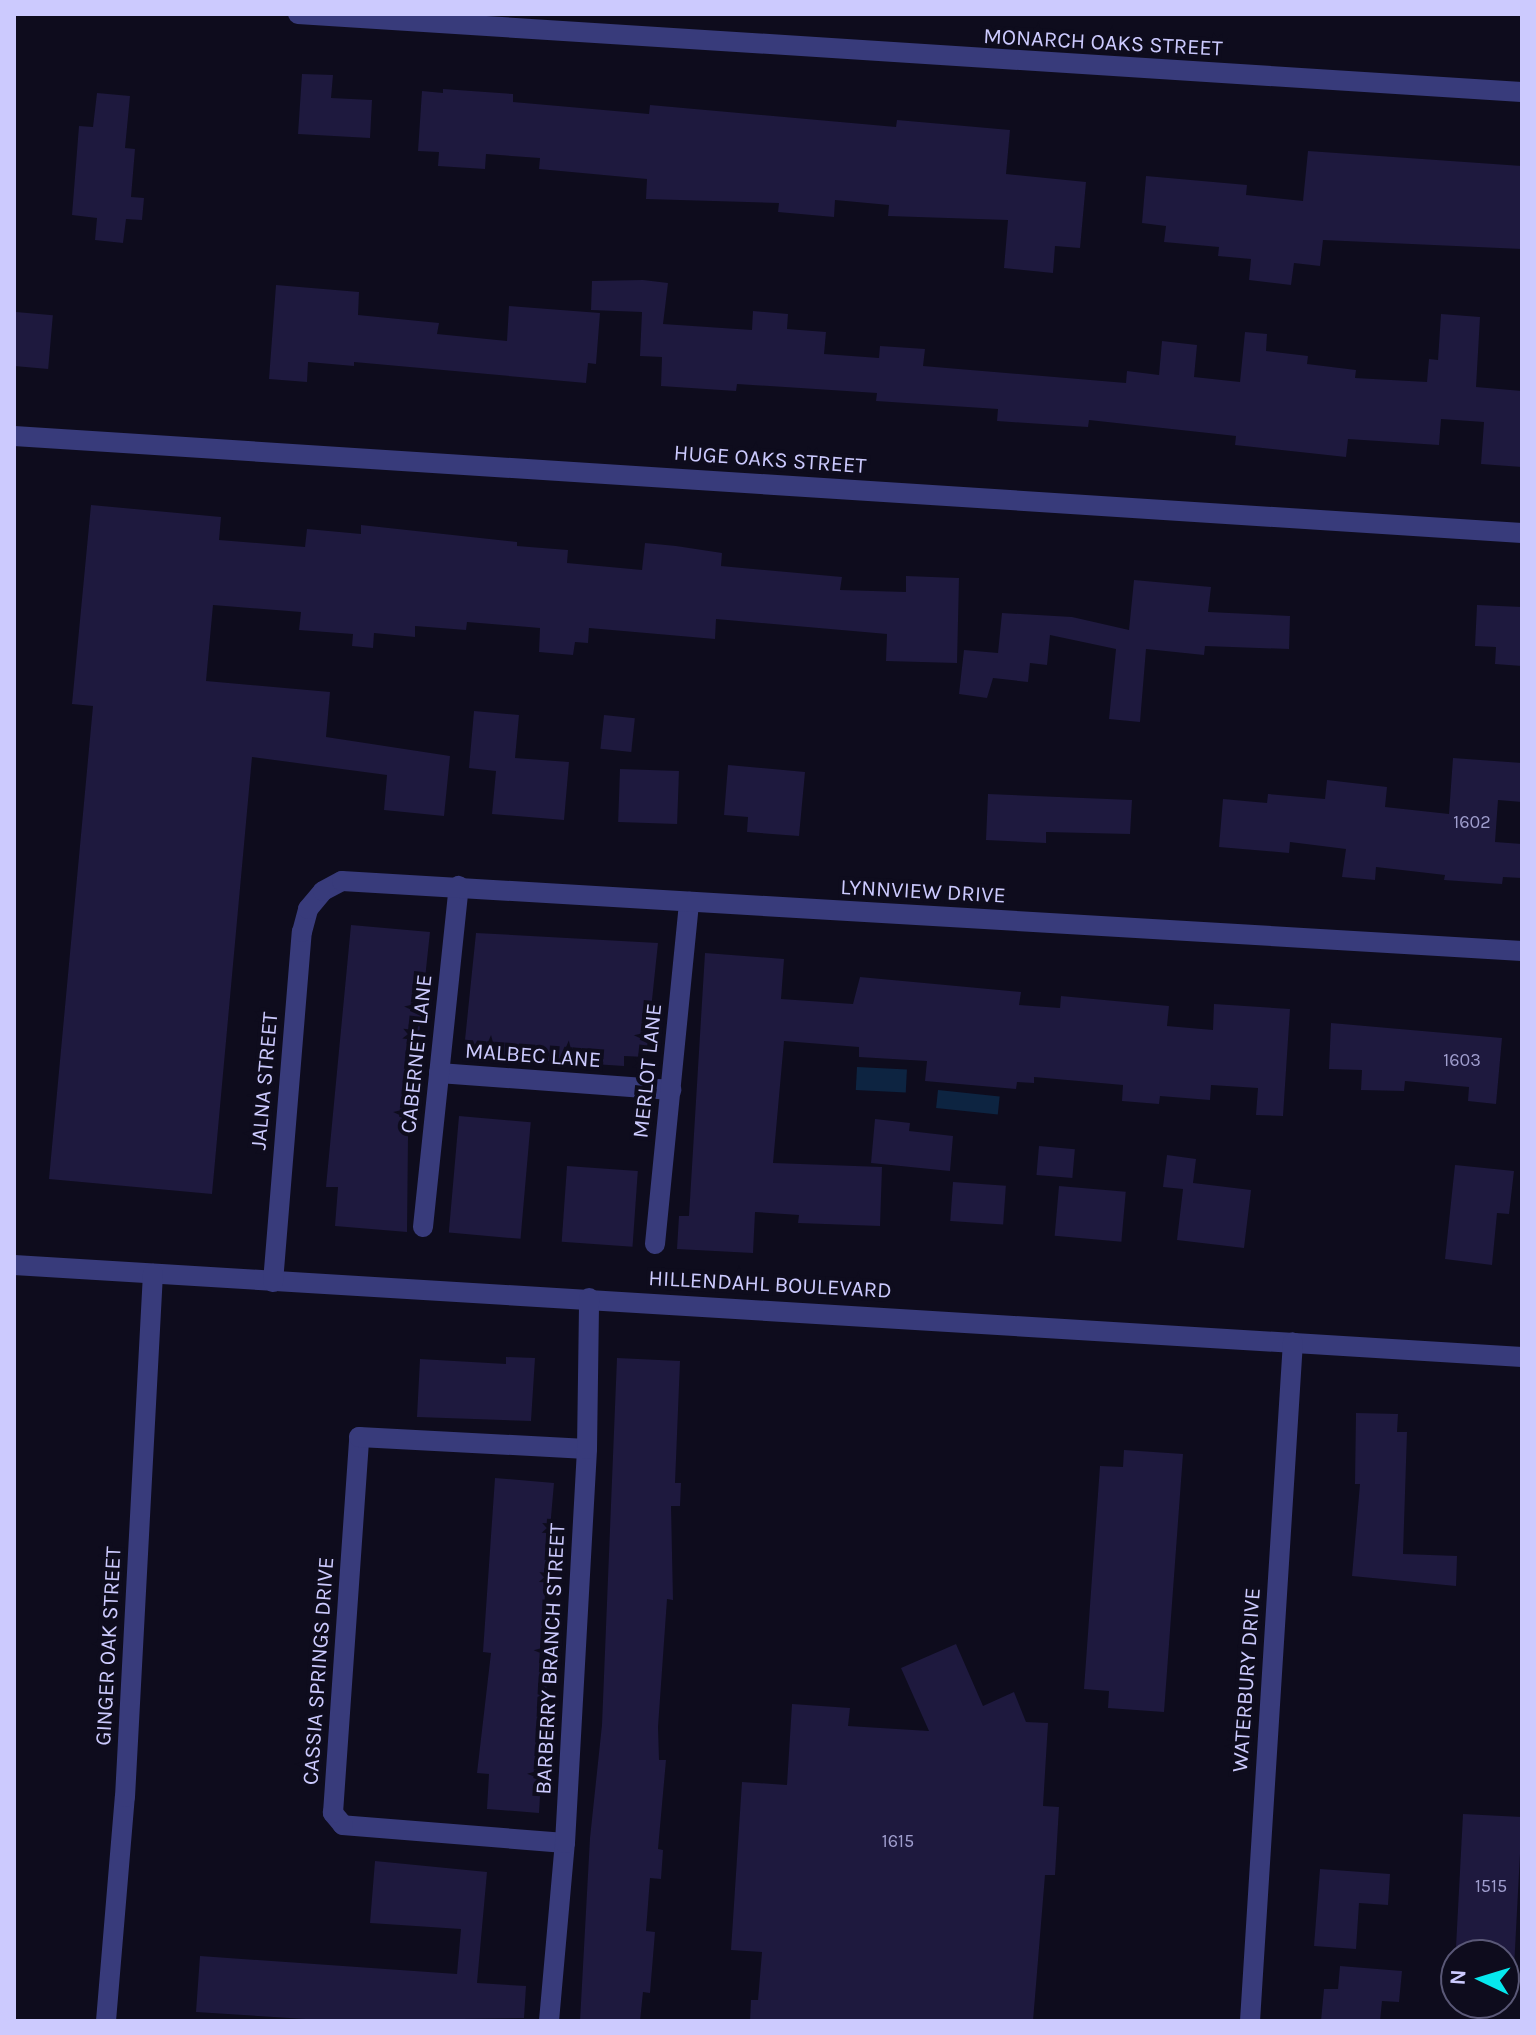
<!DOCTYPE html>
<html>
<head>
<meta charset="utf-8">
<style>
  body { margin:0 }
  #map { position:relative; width:1536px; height:2035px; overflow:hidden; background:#0e0c1d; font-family:Karla,sans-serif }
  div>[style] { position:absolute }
  .water>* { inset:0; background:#0d2441; transform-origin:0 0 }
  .building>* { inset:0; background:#1e193e; transform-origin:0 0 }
  .minor>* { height:20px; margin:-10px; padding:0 10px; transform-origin:10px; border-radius:10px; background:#383b7b }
  .tertiary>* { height:20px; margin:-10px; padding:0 10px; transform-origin:10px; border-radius:10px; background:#383b7b }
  span { translate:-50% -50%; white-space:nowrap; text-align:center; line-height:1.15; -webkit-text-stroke:8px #0e0c1d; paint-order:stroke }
  .number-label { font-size:18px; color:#a09ece }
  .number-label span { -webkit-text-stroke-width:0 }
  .street-label { font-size:22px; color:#cccafe }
  .frame { position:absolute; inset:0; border:16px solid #cccafe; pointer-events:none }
  .north { position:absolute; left:1440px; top:1939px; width:80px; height:80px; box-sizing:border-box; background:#0e0c1d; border:2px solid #5a5877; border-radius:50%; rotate:274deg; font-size:22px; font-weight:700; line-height:32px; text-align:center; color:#cccafe }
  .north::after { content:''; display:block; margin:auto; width:28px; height:36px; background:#06e8ee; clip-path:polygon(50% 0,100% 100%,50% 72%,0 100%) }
</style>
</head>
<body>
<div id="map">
  <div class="water">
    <i style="left:857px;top:1067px;width:50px;height:23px;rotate:3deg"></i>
    <i style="left:938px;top:1090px;width:62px;height:18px;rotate:6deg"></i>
  </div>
  <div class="building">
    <i style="clip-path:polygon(302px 74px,333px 75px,331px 98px,372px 100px,370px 138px,298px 134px)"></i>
    <i style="clip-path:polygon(443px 89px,513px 94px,513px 102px,649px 114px,650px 105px,896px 127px,897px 120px,1010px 130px,1006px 174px,1086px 182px,1080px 248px,1055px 246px,1053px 273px,1004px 268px,1008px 220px,888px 216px,889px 205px,835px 200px,834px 217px,778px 212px,779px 203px,646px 199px,647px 179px,539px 169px,540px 158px,486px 154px,485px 169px,438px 166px,439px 152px,418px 151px,422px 91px,443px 93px)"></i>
    <i style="clip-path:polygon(97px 93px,130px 96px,125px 148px,135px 149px,131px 197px,144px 198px,142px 220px,126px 219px,123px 243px,95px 240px,97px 218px,72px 215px,79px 126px,93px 127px)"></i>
    <i style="clip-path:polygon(1308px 151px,1522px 166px,1522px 249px,1323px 240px,1320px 266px,1294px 263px,1291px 285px,1249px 280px,1251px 259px,1218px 256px,1219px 247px,1164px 242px,1166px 226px,1142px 223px,1146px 176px,1247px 185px,1246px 195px,1303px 201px)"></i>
    <i style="clip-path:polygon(643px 280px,668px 283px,663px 324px,752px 330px,753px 311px,788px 314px,787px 329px,826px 332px,824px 354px,879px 358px,880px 346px,925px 349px,923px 366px,1126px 383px,1127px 371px,1159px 375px,1162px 341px,1197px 345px,1194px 377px,1240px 382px,1245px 332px,1267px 334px,1266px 351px,1308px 356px,1307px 364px,1356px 370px,1355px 378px,1427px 382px,1429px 359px,1438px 360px,1441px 314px,1480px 317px,1476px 387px,1522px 391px,1522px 467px,1481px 464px,1484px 422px,1441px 419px,1439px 445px,1348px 439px,1346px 457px,1235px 445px,1236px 436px,1089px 420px,1088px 427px,997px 421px,998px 409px,876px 401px,877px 393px,737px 384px,736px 391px,661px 386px,662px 357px,640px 356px,642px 312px,591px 310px,592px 281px)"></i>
    <i style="clip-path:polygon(276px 285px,359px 292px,358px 315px,439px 323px,437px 334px,507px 341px,509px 306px,600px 313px,596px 364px,588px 363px,586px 383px,354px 362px,354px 366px,308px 362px,307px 382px,269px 379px)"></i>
    <i style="left:16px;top:312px;width:37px;height:54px;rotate:5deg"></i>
    <i style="clip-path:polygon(91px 505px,221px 517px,219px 540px,305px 547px,307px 529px,361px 534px,361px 525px,517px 542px,517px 546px,568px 550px,567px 563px,642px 570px,645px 543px,676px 546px,722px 553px,721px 566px,842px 577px,840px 590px,906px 592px,906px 576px,959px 578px,957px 663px,886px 661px,887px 634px,716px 619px,715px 639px,589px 628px,588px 643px,575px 642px,573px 655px,539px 652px,540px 628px,467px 622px,466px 630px,415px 626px,415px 637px,374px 633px,373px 648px,352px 646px,353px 634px,299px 630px,301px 612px,213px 605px,206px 681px,330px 692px,326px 737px,450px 756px,444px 816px,384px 810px,387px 775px,252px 757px,212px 1194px,49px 1179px,93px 706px,72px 704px)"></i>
    <i style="clip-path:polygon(1134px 580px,1211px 587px,1208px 612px,1290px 616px,1289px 649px,1205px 646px,1204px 655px,1146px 649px,1140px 722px,1109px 719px,1116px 649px,1050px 635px,1047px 665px,1030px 663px,1028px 682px,993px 678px,987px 698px,959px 694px,964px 650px,998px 653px,1002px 613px,1072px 617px,1129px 630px)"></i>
    <i style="clip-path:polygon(1477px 605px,1522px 607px,1522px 666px,1495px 664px,1496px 647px,1475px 646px)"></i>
    <i style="clip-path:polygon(474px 711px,519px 715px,515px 758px,569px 762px,564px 820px,492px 814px,496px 771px,469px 768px)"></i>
    <i style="left:604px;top:715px;width:31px;height:34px;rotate:6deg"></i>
    <i style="clip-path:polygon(1453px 758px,1522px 763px,1522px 802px,1498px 800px,1495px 842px,1522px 844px,1522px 878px,1503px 877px,1502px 884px,1444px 880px,1445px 875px,1376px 867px,1375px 880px,1342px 877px,1346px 849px,1290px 842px,1289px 853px,1219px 847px,1223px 799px,1267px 803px,1268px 794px,1325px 799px,1327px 780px,1387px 787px,1385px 807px,1449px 814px)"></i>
    <i style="clip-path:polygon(728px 765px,805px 772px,799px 836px,747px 832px,748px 817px,724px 815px)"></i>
    <i style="left:620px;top:769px;width:59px;height:53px;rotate:2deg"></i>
    <i style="clip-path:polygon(988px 794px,1132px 800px,1130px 834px,1046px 832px,1046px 843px,986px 840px)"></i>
    <i style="clip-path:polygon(351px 925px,430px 932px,408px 1137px,407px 1232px,335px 1226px,338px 1187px,326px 1187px)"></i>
    <i style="clip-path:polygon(476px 933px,658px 943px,646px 1057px,624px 1056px,624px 1066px,470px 1056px,471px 1041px,465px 1040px)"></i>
    <i style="clip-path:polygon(705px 953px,784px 959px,781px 999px,853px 1004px,860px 977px,1021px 992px,1019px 1005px,1060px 1008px,1061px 996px,1169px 1006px,1167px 1026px,1213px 1030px,1214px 1004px,1290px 1009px,1283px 1116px,1256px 1115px,1258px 1088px,1211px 1085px,1210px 1100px,1160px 1096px,1159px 1104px,1122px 1101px,1123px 1085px,1034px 1077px,1034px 1083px,1017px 1082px,1016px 1089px,925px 1081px,927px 1061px,859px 1057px,859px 1047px,784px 1041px,773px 1163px,882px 1167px,880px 1226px,798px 1223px,799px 1215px,755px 1212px,753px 1253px,677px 1249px,679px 1216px,689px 1216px)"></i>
    <i style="clip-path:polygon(1331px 1023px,1502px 1038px,1496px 1104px,1468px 1101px,1469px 1087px,1405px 1081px,1404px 1091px,1361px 1090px,1362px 1070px,1329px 1069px)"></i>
    <i style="left:459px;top:1116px;width:72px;height:117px;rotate:5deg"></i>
    <i style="clip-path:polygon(875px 1119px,910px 1123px,909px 1131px,953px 1136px,950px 1171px,871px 1163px)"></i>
    <i style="left:1039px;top:1146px;width:36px;height:29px;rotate:5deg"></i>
    <i style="clip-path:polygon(1167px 1155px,1196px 1159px,1193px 1183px,1251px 1190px,1244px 1248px,1177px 1240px,1183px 1189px,1163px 1187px)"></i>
    <i style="clip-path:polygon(1455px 1165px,1514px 1171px,1509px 1214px,1497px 1213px,1492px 1265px,1445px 1259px)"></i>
    <i style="left:567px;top:1166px;width:71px;height:76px;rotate:4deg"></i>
    <i style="left:953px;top:1182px;width:53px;height:39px;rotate:4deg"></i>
    <i style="left:1059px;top:1186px;width:67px;height:50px;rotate:5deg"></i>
    <i style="clip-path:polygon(506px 1357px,535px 1358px,531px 1421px,417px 1417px,420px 1359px,506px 1364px)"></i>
    <i style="clip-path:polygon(617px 1358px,680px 1361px,675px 1483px,681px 1483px,680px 1506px,671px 1506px,673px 1600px,667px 1599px,658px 1727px,659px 1760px,666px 1760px,658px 1849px,663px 1850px,661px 1879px,650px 1878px,646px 1931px,655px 1932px,650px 1993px,643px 1992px,640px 2021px,580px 2021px,590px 1838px,602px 1725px)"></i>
    <i style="clip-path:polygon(1356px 1413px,1398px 1414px,1397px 1432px,1407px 1432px,1403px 1554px,1457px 1556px,1456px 1586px,1352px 1576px,1360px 1484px,1355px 1484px)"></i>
    <i style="clip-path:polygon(1124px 1450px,1183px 1454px,1164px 1712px,1108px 1708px,1109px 1691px,1084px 1689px,1100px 1466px,1123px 1467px)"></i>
    <i style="clip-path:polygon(495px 1478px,554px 1483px,549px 1540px,557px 1540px,555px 1596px,545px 1595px,539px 1663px,548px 1663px,539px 1813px,487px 1809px,489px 1774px,477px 1773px,491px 1653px,483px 1652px)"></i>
    <i style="clip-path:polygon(956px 1644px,983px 1706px,1014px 1692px,1026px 1722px,1048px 1723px,1043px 1806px,1059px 1807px,1055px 1875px,1045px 1875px,1033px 2021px,750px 2021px,751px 2000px,758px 2000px,762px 1952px,731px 1950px,742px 1782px,787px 1785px,792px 1704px,850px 1708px,848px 1726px,929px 1731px,901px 1668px)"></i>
    <i style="left:1463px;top:1814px;width:59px;height:141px;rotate:3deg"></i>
    <i style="clip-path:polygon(375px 1861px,487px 1872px,477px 1983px,526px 1986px,524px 2018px,337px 2021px,196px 2012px,200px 1956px,457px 1974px,461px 1929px,370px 1923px)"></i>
    <i style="clip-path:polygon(1320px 1869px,1390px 1874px,1388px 1905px,1359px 1903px,1356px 1949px,1314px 1946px)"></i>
    <i style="clip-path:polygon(1340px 1966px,1402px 1971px,1399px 2002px,1382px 2001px,1380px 2021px,1321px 2021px,1324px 1989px,1338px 1989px)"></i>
  </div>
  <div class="minor">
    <i style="left:298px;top:14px;width:1226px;rotate:3.65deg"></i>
    <i style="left:439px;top:1073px;width:233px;rotate:4.2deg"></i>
    <i style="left:423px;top:1227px;width:343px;rotate:-84deg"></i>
    <i style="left:655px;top:1244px;width:344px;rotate:-84.3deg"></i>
    <i style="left:14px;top:1265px;width:1511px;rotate:3.49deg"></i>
    <i style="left:273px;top:1282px;width:351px;rotate:-85.3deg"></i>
    <i style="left:302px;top:932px;width:24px;rotate:-75deg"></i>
    <i style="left:308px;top:909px;width:23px;rotate:-50deg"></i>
    <i style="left:323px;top:891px;width:21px;rotate:-28deg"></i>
    <i style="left:342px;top:881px;width:1182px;rotate:3.39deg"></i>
    <i style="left:565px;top:1843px;width:223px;rotate:-175.4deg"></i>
    <i style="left:343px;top:1825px;width:16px;rotate:-130deg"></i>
    <i style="left:333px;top:1813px;width:377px;rotate:-86deg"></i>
    <i style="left:359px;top:1437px;width:228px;rotate:3deg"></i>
    <i style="left:106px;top:2021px;width:225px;rotate:-85.2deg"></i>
    <i style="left:125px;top:1797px;width:524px;rotate:-86.94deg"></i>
    <i style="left:549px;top:2021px;width:179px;rotate:-84.9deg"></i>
    <i style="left:565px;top:1843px;width:395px;rotate:-86.8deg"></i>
    <i style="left:587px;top:1449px;width:151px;rotate:-89.2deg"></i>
    <i style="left:1250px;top:2021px;width:680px;rotate:-86.38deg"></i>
  </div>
  <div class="tertiary">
    <i style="left:14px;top:436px;width:1511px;rotate:3.68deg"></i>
  </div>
  <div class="number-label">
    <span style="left:1472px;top:822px">1602</span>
    <span style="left:1462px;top:1060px">1603</span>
    <span style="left:898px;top:1841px">1615</span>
    <span style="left:1491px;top:1886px">1515</span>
  </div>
  <div class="street-label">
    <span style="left:1103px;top:43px;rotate:3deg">MONARCH OAKS STREET</span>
    <span style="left:770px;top:460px;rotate:4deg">HUGE OAKS STREET</span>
    <span style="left:923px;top:892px;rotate:3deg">LYNNVIEW DRIVE</span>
    <span style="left:417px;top:1054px;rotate:-84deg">CABERNET LANE</span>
    <span style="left:533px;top:1056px;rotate:4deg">MALBEC LANE</span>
    <span style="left:648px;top:1071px;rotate:-84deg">MERLOT LANE</span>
    <span style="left:265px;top:1081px;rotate:-85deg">JALNA STREET</span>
    <span style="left:770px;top:1285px;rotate:3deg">HILLENDAHL BOULEVARD</span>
    <span style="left:109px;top:1646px;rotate:-87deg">GINGER OAK STREET</span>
    <span style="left:551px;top:1659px;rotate:-87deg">BARBERRY BRANCH STREET</span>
    <span style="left:319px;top:1671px;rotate:-86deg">CASSIA SPRINGS DRIVE</span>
    <span style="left:1247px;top:1680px;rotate:-86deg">WATERBURY DRIVE</span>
  </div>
  <div class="frame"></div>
  <div class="north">N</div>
</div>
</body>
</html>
